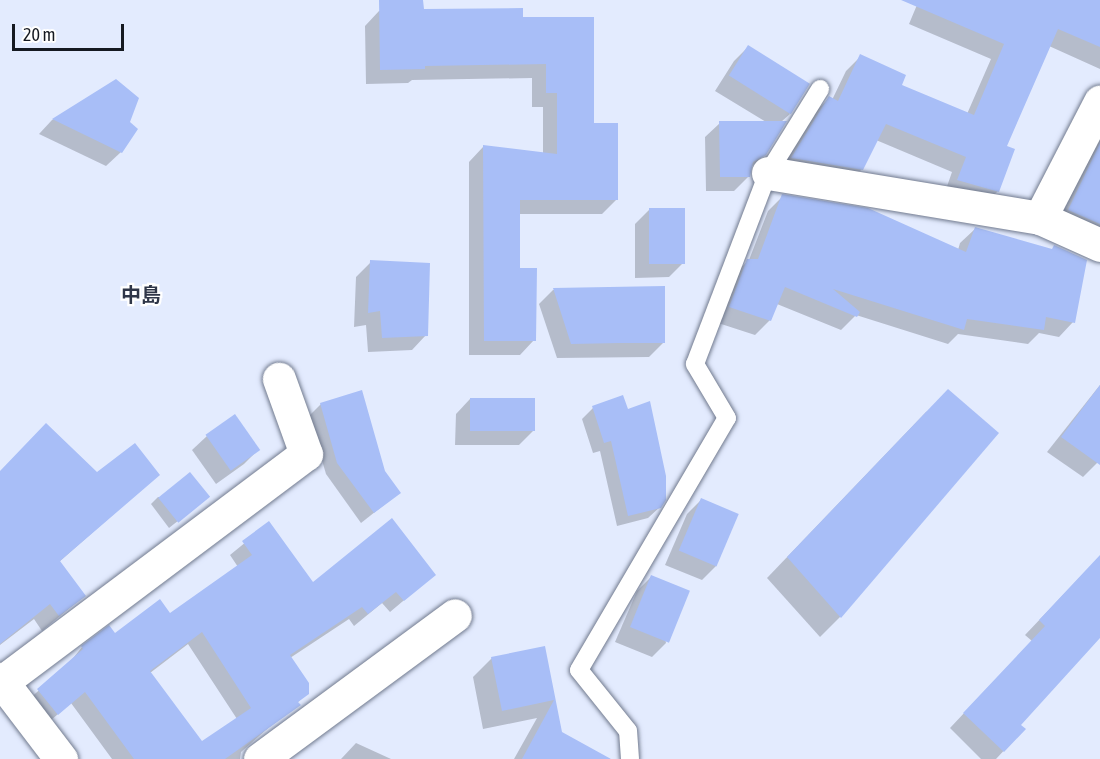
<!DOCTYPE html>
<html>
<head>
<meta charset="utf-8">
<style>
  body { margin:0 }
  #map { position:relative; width:1100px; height:759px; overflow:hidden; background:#e3ebfe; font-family:"Asap Condensed","Noto Sans JP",sans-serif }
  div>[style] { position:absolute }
  .shadow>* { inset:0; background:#0003 }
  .building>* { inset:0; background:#a8bef7; transform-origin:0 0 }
  .roads { filter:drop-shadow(0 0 2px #717a8e) drop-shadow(0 0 2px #717a8e) }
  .service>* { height:18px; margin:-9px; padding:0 9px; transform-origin:9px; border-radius:9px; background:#fff }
  .minor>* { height:33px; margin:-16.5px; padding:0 16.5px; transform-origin:16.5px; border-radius:16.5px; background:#fff }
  span { translate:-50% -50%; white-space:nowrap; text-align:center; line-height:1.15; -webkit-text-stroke:4.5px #fff; paint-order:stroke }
  .quarter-label { font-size:20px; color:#2f3648; font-weight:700 }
  .scale { position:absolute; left:12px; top:24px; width:112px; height:27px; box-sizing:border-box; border:3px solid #151921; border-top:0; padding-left:8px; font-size:18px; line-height:21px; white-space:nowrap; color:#151921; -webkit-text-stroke:4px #fff; paint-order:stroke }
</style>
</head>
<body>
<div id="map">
  <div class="shadow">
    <i style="clip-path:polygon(919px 0,1100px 0,1100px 69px,1049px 46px,1005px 147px,998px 191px,983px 206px,944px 195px,952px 172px,876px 140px,862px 169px,847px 184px,778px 172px,815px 112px,829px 98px,832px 100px,846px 71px,861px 56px,900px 86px,967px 114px,991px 59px,909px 24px)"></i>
    <i style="clip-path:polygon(379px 11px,521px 19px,593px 124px,617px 199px,602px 214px,519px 214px,519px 270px,534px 340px,520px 355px,469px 355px,469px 162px,483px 147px,543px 154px,543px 107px,532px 107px,532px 78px,412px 80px,408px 83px,366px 84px,365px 26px)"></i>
    <i style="clip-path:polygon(748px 47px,790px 114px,781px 122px,765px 154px,750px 168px,749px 176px,734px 191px,706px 191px,705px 137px,720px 123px,766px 122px,715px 91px,734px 61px)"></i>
    <i style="clip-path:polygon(115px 81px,121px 152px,106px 166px,39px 134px,52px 120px)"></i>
    <i style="clip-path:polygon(1100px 138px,1100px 233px,1054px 225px)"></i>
    <i style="clip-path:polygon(783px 196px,958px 250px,960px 243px,975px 229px,1073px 322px,1059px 337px,1039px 333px,1028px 344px,958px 334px,948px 344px,856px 315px,841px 330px,777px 304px,770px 320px,755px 335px,715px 322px,733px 275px,749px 260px,768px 211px)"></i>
    <i style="clip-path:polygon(650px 209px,683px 263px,669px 277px,635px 278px,635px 224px)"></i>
    <i style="clip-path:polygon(371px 262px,426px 335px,412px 350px,368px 352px,366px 325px,354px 327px,356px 277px)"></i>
    <i style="clip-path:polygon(663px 288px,664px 342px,649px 357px,557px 358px,539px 304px,553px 290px)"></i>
    <i style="clip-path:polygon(1100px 385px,1100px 460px,1083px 477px,1047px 452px)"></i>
    <i style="clip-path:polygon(470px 399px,534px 430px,519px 445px,455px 445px,456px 414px)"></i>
    <i style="clip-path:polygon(321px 404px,384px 472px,399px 493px,361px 523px,326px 474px,309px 416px)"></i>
    <i style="clip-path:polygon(593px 408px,660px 507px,648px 518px,617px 526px,600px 451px,593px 453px,582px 419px)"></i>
    <i style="clip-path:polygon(927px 411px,840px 617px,820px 637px,767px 578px)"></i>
    <i style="clip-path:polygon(207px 436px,258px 450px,244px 464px,216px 484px,192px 450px)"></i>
    <i style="clip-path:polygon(0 473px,158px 475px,59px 562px,84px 596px,42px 631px,34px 619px,0 645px)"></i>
    <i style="clip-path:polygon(158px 497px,208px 497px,169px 528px,151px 504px)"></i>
    <i style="clip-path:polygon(702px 499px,716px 566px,702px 580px,665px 565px,687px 514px)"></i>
    <i style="clip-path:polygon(evenodd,268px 524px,312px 584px,434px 575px,390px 612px,382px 603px,354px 626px,349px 619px,290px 658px,307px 694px,241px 752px,240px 759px,112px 759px,71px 703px,44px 726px,25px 703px,70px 662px,82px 647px,170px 615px,238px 567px,230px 555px,268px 524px,188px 644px,237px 719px,201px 743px,150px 673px,188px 644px)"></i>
    <i style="clip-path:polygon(1100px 562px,1100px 636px,1019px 725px,1024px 729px,996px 759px,981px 759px,950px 728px,1032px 641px,1025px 635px,1083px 574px)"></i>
    <i style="clip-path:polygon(652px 576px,666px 643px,652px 657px,615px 642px,637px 591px)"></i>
    <i style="clip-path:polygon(544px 647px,561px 733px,584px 759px,514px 759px,537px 718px,483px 729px,473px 677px,492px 658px)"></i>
    <i style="clip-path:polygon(356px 743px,391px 759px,341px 759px)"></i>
  </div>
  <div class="building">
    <i style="clip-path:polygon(379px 0,423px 0,424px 9px,523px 8px,523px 17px,594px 17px,594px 123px,618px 123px,618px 200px,520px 200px,520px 268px,537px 268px,536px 341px,484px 341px,483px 145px,557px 154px,557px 93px,546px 93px,546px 64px,425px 66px,425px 69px,380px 70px)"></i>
    <i style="clip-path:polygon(901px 0,1100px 0,1100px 47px,1058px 29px,1007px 146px,1015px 149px,999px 192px,957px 180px,966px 157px,886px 124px,863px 170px,791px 158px,829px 96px,838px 101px,860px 54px,906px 75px,902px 85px,974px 115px,1004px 44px)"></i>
    <i style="left:748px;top:45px;width:73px;height:36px;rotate:32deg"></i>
    <i style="clip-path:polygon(116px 79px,139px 98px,130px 122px,138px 129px,122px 153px,52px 119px)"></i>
    <i style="clip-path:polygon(719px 121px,787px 121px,766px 155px,753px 162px,750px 177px,720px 177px)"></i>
    <i style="clip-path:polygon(1100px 143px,1100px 224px,1068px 210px)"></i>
    <i style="clip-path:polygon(782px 194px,868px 208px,966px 252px,975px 227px,1052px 249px,1054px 245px,1087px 260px,1075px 323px,1046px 317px,1044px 330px,967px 319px,964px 330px,833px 289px,860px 312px,857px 317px,785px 287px,771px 321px,729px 307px,747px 259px,758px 259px)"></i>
    <i style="left:649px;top:208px;width:36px;height:56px"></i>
    <i style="clip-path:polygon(370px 260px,430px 263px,428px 336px,382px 338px,380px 311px,368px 313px)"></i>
    <i style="clip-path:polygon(665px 286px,665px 343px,619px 343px,571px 344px,553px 288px)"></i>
    <i style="clip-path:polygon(1100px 385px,1100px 465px,1061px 437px)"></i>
    <i style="clip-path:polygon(948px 389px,999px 433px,841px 618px,787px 557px)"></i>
    <i style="clip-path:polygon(362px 390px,385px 471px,401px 493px,374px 513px,337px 463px,320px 403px)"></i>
    <i style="clip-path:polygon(623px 395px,628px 409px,650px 401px,666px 476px,666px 500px,661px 508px,628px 516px,611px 441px,604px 443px,592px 406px)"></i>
    <i style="left:470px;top:398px;width:65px;height:33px"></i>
    <i style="left:235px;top:414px;width:44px;height:36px;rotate:55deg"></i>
    <i style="clip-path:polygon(46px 423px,97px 472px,135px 443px,160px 475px,60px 561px,86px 596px,59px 616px,50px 604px,0 644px,0 471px)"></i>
    <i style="left:190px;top:472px;width:32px;height:41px;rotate:51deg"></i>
    <i style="left:701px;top:498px;width:41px;height:57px;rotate:23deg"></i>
    <i style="clip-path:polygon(evenodd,392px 518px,436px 575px,404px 601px,396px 592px,368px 614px,362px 607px,290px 655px,309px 683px,309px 694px,298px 702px,301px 705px,225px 759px,134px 759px,85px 692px,58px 715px,37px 689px,83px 649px,81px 646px,109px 625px,115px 633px,160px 599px,170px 613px,252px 555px,242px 541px,269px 521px,313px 582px,392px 518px,202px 632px,251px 708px,202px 741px,150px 671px,202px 632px)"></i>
    <i style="clip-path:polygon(1100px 555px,1100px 638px,1021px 725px,1026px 729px,1004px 752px,963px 713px,1045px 626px,1039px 620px)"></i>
    <i style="left:651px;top:575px;width:42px;height:56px;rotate:22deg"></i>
    <i style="clip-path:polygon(545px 646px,562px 732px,611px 759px,522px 759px,554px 700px,502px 711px,491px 657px)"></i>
  </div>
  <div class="roads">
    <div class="service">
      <i style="left:630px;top:759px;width:28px;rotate:-94deg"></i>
      <i style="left:628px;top:731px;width:78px;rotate:-128.8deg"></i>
      <i style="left:579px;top:670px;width:292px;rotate:-59.6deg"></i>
      <i style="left:727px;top:418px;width:63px;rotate:-120.7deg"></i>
      <i style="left:695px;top:364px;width:204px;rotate:-69.1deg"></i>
      <i style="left:768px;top:173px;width:99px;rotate:-58.2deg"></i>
    </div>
    <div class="minor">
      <i style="left:768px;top:173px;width:276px;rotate:9.4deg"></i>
      <i style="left:1040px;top:218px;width:66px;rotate:24.2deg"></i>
      <i style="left:1040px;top:218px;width:131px;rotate:-62.7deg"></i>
      <i style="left:0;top:679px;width:101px;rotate:52.7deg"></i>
      <i style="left:2px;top:682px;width:380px;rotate:-36.9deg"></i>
      <i style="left:306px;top:454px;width:80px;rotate:-109.8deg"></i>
      <i style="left:260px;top:759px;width:242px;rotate:-36.4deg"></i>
    </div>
  </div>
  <div class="quarter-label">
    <span style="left:141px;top:294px">中島</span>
  </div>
  <div class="scale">20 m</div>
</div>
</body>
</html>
